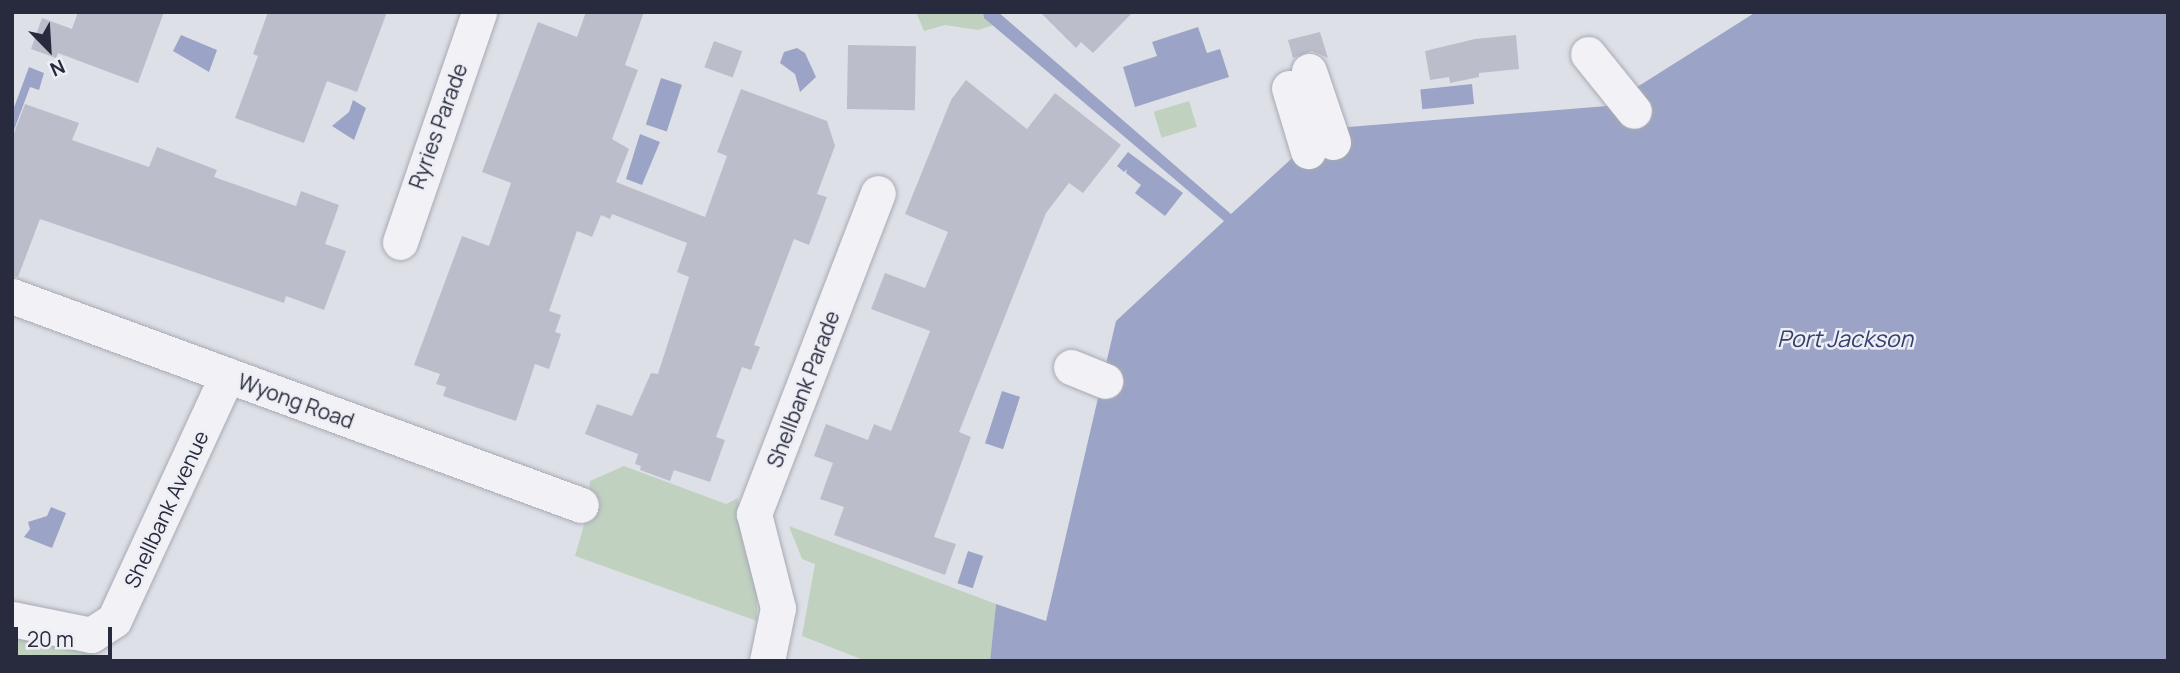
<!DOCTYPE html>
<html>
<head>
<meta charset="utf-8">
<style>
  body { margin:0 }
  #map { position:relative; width:2180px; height:673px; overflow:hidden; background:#dee0e7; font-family:Manrope,sans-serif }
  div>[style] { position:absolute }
  .green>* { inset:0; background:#c0d1c0; transform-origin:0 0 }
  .water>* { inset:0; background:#9ba4c6; transform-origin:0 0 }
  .building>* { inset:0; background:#bcbdca; transform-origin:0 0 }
  .roads { filter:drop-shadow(0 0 2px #a7a9b4) drop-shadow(0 0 2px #a7a9b4) }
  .minor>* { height:35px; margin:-17.5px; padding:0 17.5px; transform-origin:17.5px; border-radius:17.5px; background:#f1f1f6 }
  span { translate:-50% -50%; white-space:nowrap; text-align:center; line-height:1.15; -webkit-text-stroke:5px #eeeff5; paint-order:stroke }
  .street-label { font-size:21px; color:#282a3d }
  .water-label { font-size:23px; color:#343f6f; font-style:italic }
  .frame { position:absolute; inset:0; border:14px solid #282a3d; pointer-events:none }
  .north { position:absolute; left:14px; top:14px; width:70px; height:70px; -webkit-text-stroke:5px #eeeff5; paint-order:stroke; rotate:156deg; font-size:19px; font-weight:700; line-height:28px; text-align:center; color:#282a3d }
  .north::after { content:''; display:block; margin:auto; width:24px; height:32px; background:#282a3d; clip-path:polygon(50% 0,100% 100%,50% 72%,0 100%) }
  .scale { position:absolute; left:14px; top:627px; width:98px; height:32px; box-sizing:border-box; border:4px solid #282a3d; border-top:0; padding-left:9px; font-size:21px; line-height:24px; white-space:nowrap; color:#282a3d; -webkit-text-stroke:5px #eeeff5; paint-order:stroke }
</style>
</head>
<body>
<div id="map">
  <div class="green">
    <i style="clip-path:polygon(916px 12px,1000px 12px,1000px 18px,997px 24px,978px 30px,945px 25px,924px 31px)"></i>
    <i style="left:1189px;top:101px;width:27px;height:37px;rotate:73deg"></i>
    <i style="clip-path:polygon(624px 466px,726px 504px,738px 498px,744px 548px,757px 591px,757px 621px,575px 556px,586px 518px,590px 481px)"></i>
    <i style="clip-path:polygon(789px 526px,996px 604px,990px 661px,866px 661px,802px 636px,815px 564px,802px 559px)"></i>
    <i style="clip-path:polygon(12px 636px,103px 657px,102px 661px,12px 661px)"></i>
  </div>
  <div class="water">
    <i style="clip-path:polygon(983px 12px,998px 12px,1231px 214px,1324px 129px,1607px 106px,1756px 12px,2168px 12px,2168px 661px,990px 661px,996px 604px,1046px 621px,1116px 321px,1224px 221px,984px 18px)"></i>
    <i style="clip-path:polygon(1198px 27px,1207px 53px,1220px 49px,1229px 77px,1135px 107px,1123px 67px,1157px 56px,1152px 42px)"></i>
    <i style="clip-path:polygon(181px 35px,217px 50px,209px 72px,173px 51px)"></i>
    <i style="clip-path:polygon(797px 48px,805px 53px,816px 77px,800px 92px,795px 74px,780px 63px,784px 52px)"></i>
    <i style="clip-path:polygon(29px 67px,44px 73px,39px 90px,30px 87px,14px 130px,12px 113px)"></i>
    <i style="left:661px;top:78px;width:22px;height:49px;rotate:18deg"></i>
    <i style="left:1472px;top:84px;width:20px;height:52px;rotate:84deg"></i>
    <i style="clip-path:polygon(353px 100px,366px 108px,354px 140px,332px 126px,349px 112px)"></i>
    <i style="clip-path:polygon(640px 134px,660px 142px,642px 185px,626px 179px)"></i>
    <i style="clip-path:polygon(1128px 152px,1183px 193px,1165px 216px,1135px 193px,1141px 185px,1126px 173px,1127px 169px,1124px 172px,1117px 166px)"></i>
    <i style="left:1002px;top:391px;width:19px;height:55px;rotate:18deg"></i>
    <i style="clip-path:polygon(51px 507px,66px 513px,52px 548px,24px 537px,30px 529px,28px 522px,47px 516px)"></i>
    <i style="left:968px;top:551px;width:16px;height:34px;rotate:18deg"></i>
  </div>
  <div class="building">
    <i style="clip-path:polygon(78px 12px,164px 12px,138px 83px,58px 53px,56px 58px,31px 49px,42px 18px,72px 29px)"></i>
    <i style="clip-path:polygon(268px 12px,387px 12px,357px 92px,327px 81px,304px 143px,235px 118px,258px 56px,253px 54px)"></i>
    <i style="clip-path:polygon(586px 12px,644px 12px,625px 65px,638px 70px,612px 139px,629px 149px,616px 182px,705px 217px,727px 156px,717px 152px,741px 89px,827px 121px,835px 146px,817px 194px,827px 197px,809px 245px,794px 239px,754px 345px,760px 347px,751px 370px,742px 367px,716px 437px,725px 440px,710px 482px,674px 470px,670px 481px,640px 470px,641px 466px,635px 464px,638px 454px,585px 434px,597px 404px,632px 416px,651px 373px,658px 374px,689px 277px,677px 272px,687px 243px,612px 214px,610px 219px,601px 215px,592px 237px,577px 231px,549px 311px,561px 315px,555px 332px,561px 334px,549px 369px,535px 364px,516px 421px,443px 396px,446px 387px,436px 384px,440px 374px,414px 365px,462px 236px,489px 246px,511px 183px,482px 172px,538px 22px,577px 37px)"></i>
    <i style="clip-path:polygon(1040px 12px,1133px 12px,1093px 53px,1081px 42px,1076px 48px)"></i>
    <i style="clip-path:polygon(1320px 32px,1328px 58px,1312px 51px,1293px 58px,1288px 40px)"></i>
    <i style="clip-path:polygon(1516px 35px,1519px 69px,1479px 73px,1479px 77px,1450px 83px,1449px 77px,1430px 80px,1425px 51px,1475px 39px)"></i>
    <i style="left:714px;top:41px;width:30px;height:28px;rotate:20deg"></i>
    <i style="left:848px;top:45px;width:68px;height:64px;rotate:1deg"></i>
    <i style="clip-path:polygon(966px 80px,1027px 129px,1055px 93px,1121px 145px,1083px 193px,1069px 183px,1046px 213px,959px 432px,971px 437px,934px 537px,956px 544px,945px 575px,834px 535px,844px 507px,820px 499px,833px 463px,814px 456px,826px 424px,868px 440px,874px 424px,891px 431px,930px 331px,871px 309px,885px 273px,925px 288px,948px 232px,905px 214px,951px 100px)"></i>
    <i style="clip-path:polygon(25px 104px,79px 123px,72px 140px,149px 167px,157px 147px,217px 170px,214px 177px,296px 206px,301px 191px,339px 205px,325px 244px,346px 251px,324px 310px,286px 296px,284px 303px,40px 219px,18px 277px,12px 276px,12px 138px)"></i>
  </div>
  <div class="roads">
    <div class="minor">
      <i style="left:1588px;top:54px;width:73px;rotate:51.1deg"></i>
      <i style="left:1309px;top:71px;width:75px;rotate:71.3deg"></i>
      <i style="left:1289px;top:88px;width:66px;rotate:73.2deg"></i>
      <i style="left:400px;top:242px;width:243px;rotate:-71deg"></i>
      <i style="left:12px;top:296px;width:606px;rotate:20.17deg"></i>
      <i style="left:1071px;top:367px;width:37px;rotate:22deg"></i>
      <i style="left:12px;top:619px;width:81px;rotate:11.4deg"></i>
      <i style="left:91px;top:635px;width:27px;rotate:-33deg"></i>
      <i style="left:114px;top:620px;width:270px;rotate:-65.2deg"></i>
      <i style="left:767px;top:661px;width:54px;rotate:-78.3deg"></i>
      <i style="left:778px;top:608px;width:97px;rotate:-104.3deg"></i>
      <i style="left:754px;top:514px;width:344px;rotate:-68.9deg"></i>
    </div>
  </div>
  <div class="street-label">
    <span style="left:438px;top:126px;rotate:-70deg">Ryries Parade</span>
    <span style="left:803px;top:389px;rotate:-69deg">Shellbank Parade</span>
    <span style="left:296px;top:401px;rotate:20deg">Wyong Road</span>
    <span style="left:166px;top:509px;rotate:-65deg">Shellbank Avenue</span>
  </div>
  <div class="water-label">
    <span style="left:1845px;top:338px">Port Jackson</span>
  </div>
  <div class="frame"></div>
  <div class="north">N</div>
  <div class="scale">20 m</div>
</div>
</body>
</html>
